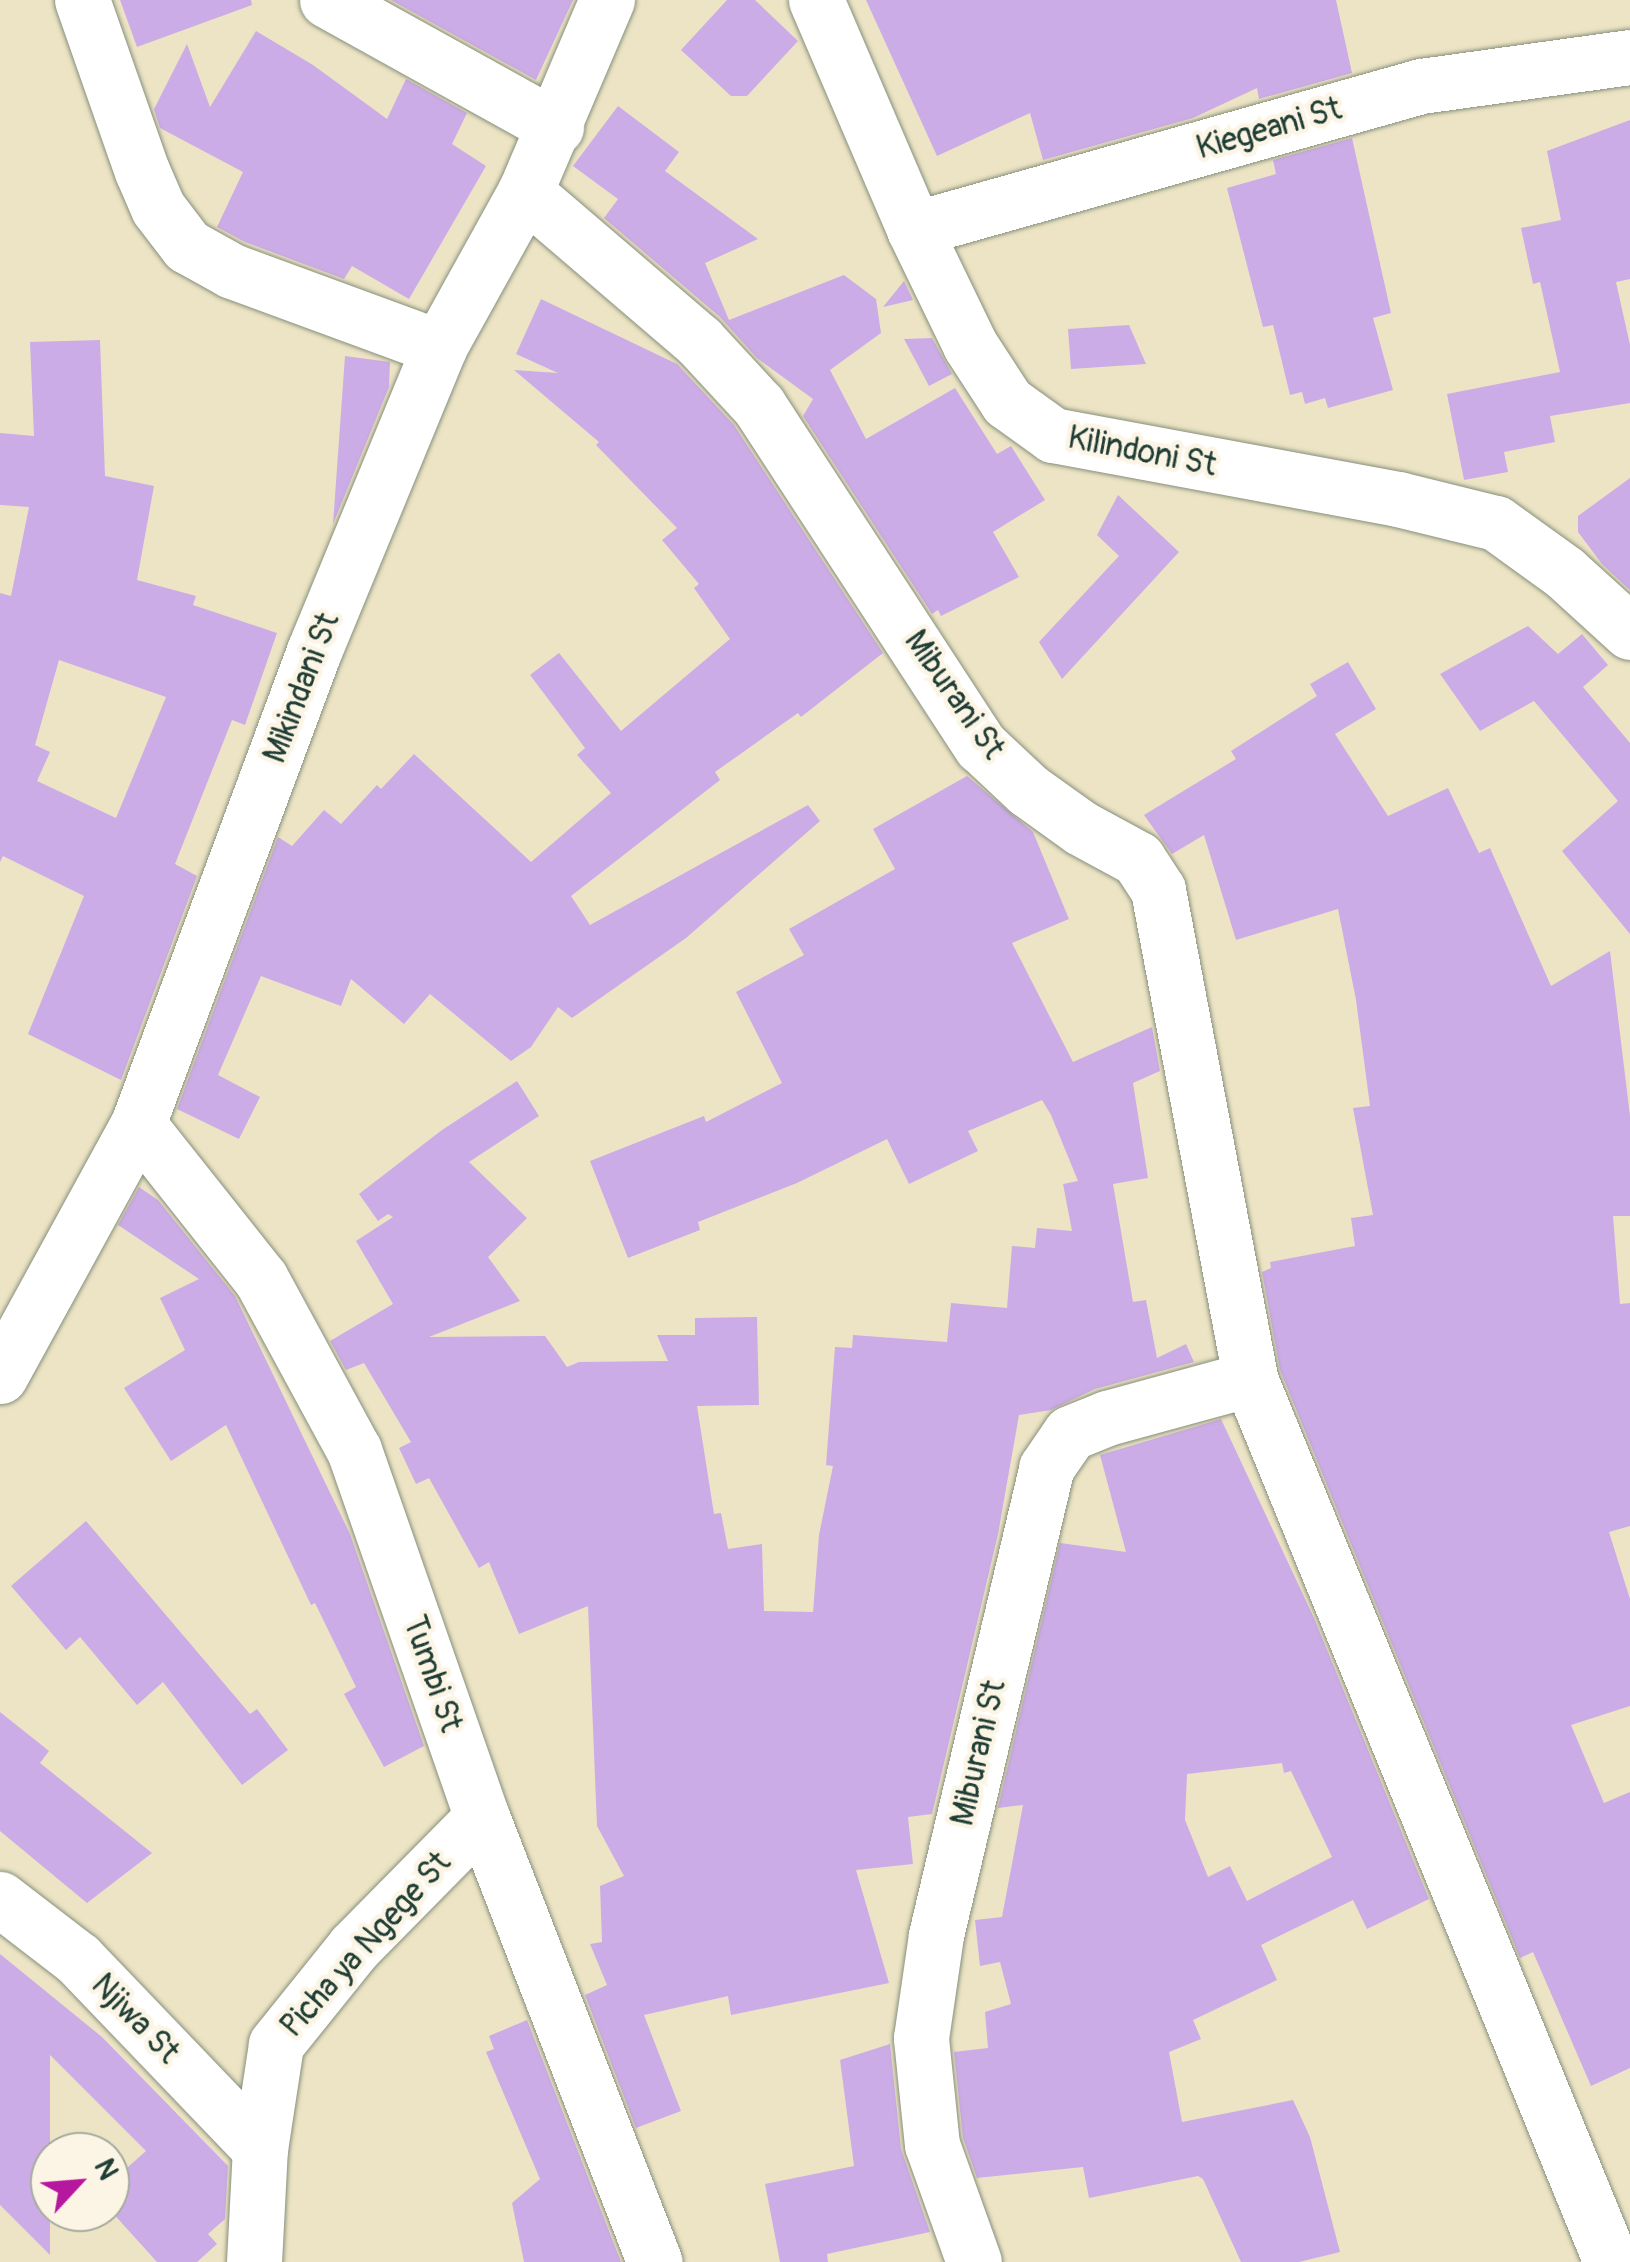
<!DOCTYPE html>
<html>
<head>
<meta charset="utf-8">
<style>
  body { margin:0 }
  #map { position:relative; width:1630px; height:2262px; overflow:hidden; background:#ede4c5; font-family:Pangolin,sans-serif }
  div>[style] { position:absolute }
  .building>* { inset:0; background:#ccace6 }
  .roads { filter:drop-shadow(0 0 2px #86907c) drop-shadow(0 0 2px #86907c) }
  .minor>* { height:55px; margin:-27.5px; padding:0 27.5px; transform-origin:27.5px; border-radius:27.5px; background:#fff }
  span { translate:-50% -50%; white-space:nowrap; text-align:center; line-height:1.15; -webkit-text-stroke:9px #fcf5e5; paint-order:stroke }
  .street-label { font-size:32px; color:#1f3d34 }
  .north { position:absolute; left:30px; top:2132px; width:100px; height:100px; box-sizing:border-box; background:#fcf5e5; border:2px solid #a4ab9e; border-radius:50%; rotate:64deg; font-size:28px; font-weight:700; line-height:40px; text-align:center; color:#1f3d34 }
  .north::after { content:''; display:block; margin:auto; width:35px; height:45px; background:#b5179e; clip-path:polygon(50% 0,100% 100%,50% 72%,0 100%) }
</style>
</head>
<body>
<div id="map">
  <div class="building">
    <i style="clip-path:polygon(120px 0,251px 0,252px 5px,137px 47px)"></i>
    <i style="clip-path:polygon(391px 0,573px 0,536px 80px)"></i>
    <i style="clip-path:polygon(727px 0,755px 0,798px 41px,747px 96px,731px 96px,681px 50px)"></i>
    <i style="clip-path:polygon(866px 0,1336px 0,1352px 73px,1259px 99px,1257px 88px,1193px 118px,1043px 160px,1030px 113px,937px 156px)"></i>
    <i style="clip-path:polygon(256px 31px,313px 65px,387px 119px,406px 79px,467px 113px,452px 144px,486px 166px,409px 299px,352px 266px,344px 279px,245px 242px,217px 227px,243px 172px,160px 128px,154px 109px,187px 44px,210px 107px)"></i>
    <i style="clip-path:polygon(618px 106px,679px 152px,665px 171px,758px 239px,705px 263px,729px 320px,844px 275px,876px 299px,881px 333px,830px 370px,866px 439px,955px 388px,997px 454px,1011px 446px,1045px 500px,993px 532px,1019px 577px,941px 616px,938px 610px,932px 614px,803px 416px,813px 399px,757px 358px,720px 317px,604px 218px,618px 199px,573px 166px)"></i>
    <i style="clip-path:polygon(1630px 120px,1630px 279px,1616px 282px,1630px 345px,1630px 403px,1550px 416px,1555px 442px,1504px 452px,1508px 472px,1464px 480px,1447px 394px,1560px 372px,1540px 282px,1533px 284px,1521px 228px,1561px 220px,1547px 151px)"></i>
    <i style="clip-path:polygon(1352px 138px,1391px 313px,1373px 318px,1393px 390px,1328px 408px,1325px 398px,1305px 404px,1302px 392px,1290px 395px,1273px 325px,1263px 327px,1227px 188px,1276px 174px,1273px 160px)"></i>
    <i style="clip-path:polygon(904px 281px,913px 300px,883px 307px)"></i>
    <i style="clip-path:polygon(541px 299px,677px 364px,734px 425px,883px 653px,801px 717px,798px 713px,715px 772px,720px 780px,571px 896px,590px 925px,808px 805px,820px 821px,686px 938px,572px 1018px,558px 1007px,531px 1047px,511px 1061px,430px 994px,404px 1024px,351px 979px,341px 1006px,261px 976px,218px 1075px,260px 1097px,239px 1139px,177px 1109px,278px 837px,292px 846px,324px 810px,341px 824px,377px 785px,381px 789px,414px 754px,531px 862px,611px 793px,577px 755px,585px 748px,530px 675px,559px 653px,621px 731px,730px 639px,694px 588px,699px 584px,662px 540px,677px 528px,596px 445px,599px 442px,514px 370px,558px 373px,516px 354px)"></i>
    <i style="clip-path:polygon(1129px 325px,1146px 364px,1071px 369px,1068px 329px)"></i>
    <i style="clip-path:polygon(932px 338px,952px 374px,929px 386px,904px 339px)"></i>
    <i style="clip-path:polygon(evenodd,100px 340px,105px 476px,154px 486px,137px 580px,196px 596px,193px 605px,277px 633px,245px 725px,232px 720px,175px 864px,197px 876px,121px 1080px,28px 1034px,84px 896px,3px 856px,0 862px,0 593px,11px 596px,29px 507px,0 505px,0 433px,34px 436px,30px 342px,100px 340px,59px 660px,166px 697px,116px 818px,37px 781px,50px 752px,35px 745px,59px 660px)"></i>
    <i style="clip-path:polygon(345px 356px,390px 362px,389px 387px,333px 524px)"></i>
    <i style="clip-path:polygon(1630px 478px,1630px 590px,1602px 564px,1578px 532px,1578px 516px)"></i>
    <i style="clip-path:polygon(1118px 495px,1179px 552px,1062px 679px,1039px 642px,1119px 556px,1097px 535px)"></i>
    <i style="clip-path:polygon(1528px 626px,1558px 654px,1582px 634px,1608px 665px,1583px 687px,1630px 743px,1630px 934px,1562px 851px,1618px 801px,1534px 701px,1480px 731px,1440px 674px)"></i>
    <i style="clip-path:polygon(1348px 662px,1376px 709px,1335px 734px,1388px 816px,1448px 788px,1479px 853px,1490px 848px,1551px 986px,1610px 951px,1630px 1116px,1630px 1216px,1613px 1216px,1620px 1304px,1630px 1303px,1630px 1526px,1609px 1532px,1630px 1599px,1630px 1706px,1571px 1725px,1604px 1803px,1630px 1792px,1630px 2068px,1591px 2086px,1533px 1952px,1520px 1958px,1280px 1370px,1262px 1272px,1271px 1268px,1270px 1262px,1355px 1246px,1351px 1218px,1373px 1215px,1353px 1108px,1370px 1106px,1356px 1000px,1338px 909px,1236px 940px,1204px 835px,1172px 854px,1144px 815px,1236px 759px,1231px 751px,1317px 696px,1310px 684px)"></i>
    <i style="clip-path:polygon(967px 776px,1033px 832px,1069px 919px,1012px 943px,1073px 1062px,1152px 1027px,1160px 1071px,1133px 1083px,1148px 1178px,1113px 1184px,1133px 1302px,1146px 1300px,1157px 1358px,1186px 1344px,1194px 1362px,1095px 1389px,1051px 1410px,1019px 1415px,998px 1534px,932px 1814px,908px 1817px,913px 1864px,856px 1870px,889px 1983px,731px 2015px,728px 1996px,644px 2015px,681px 2111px,636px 2128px,585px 1995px,607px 1985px,590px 1944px,602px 1942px,600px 1886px,624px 1876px,597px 1826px,588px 1606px,519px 1634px,489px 1562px,479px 1568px,429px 1478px,416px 1484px,399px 1448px,411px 1442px,364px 1363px,346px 1370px,330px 1341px,393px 1304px,356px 1241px,393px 1217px,388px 1214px,378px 1221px,359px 1194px,442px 1130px,517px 1081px,539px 1116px,469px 1162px,527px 1218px,488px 1257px,520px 1301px,429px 1337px,545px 1336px,567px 1367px,579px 1362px,668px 1361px,657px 1335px,695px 1335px,695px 1318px,757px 1317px,759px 1405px,697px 1406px,714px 1514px,721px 1513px,728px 1549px,762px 1544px,764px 1611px,813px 1612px,819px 1535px,833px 1466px,826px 1465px,835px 1347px,852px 1348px,853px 1335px,947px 1342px,951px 1303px,1007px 1308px,1012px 1246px,1035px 1248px,1037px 1228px,1072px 1231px,1063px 1184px,1078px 1181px,1051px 1115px,1042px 1100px,968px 1131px,978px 1151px,909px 1184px,887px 1139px,797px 1183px,698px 1222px,700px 1230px,628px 1258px,590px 1161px,704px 1116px,706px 1122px,782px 1083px,736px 992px,804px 955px,789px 929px,895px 869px,873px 829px)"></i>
    <i style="clip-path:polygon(139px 1187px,158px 1200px,235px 1296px,350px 1534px,424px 1746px,384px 1767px,344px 1694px,356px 1687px,315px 1603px,311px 1605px,226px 1425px,171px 1461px,124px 1388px,185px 1350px,160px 1298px,199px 1279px,118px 1225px)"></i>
    <i style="clip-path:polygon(evenodd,1221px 1419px,1314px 1618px,1429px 1899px,1367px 1929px,1353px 1900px,1261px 1945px,1277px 1980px,1193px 2020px,1201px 2039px,1169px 2052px,1182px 2122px,1293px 2100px,1310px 2137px,1340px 2252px,1299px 2262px,1241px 2262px,1203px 2179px,1198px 2176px,1089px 2198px,1083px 2167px,977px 2178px,963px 2138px,954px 2052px,988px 2048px,985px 2012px,1011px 2004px,1000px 1962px,980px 1966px,975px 1920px,1002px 1917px,1023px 1805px,998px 1808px,1060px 1543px,1126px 1552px,1100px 1455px,1221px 1419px,1282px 1763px,1284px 1773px,1291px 1771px,1332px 1857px,1247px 1901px,1230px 1866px,1208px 1877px,1185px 1820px,1187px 1774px,1282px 1763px)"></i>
    <i style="clip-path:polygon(86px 1521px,250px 1714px,257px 1709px,288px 1750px,242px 1785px,163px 1682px,137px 1705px,80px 1637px,66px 1650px,11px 1586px)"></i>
    <i style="clip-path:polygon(0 1712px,49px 1751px,40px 1763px,152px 1853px,87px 1903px,0 1831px)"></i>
    <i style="clip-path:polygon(0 1954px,102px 2037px,228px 2166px,225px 2219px,208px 2234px,217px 2244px,197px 2262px,157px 2262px,110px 2210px,110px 2183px,146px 2151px,50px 2055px,50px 2255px,0 2205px)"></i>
    <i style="clip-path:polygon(527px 2020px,621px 2262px,524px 2262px,512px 2203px,540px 2179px,486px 2052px,494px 2049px,489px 2036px)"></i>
    <i style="clip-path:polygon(890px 2044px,901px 2149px,930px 2232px,827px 2254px,828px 2262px,780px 2262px,765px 2184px,854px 2166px,840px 2060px)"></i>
  </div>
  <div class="roads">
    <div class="minor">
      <i style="left:82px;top:0;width:181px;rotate:70.7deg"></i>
      <i style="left:142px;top:171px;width:40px;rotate:66.6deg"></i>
      <i style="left:158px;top:208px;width:48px;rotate:52.7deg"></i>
      <i style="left:187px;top:246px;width:51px;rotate:29.1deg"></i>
      <i style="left:232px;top:271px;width:221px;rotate:20.2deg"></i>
      <i style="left:327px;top:0;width:262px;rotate:29deg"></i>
      <i style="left:816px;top:0;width:249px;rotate:66.8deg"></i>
      <i style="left:914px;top:229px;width:129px;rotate:64.2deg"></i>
      <i style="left:970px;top:345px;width:68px;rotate:57deg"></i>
      <i style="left:1007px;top:402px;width:57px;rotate:35.7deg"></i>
      <i style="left:1053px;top:435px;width:351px;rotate:10.5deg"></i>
      <i style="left:1398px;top:499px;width:101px;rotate:13.8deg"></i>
      <i style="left:1496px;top:523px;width:84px;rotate:35.8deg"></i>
      <i style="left:1564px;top:572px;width:89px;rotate:42.3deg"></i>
      <i style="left:525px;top:192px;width:229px;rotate:40.6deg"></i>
      <i style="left:699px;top:341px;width:88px;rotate:47.3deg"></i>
      <i style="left:759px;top:406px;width:406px;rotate:56.9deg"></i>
      <i style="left:981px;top:746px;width:64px;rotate:43.1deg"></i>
      <i style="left:1028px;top:790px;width:65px;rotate:35.6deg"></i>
      <i style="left:1081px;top:828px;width:65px;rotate:28.5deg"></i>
      <i style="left:1138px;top:859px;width:37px;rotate:57deg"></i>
      <i style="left:1158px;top:890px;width:498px;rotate:79.3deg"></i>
      <i style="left:1250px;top:1379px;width:954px;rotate:67.76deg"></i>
      <i style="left:914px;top:229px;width:527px;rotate:-15.75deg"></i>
      <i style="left:1421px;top:86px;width:211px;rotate:-7.9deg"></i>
      <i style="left:138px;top:1124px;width:198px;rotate:51.6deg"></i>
      <i style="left:261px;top:1279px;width:195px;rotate:61.5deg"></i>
      <i style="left:354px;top:1450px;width:389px;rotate:70.8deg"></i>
      <i style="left:482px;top:1817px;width:477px;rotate:68.8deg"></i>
      <i style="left:0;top:1376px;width:287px;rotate:-61.3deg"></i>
      <i style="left:138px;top:1124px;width:505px;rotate:-69.59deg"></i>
      <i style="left:314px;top:651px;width:329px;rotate:-67.6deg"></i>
      <i style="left:439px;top:347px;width:177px;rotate:-61deg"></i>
      <i style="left:525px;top:192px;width:209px;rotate:-66.9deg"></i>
      <i style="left:0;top:1899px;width:98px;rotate:37.6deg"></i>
      <i style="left:78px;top:1959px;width:263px;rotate:46.2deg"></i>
      <i style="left:254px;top:2262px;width:113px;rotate:-87deg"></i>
      <i style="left:260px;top:2149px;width:106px;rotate:-81.3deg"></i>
      <i style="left:276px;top:2044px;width:124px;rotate:-51.2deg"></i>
      <i style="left:354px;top:1947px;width:182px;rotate:-45.4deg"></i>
      <i style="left:974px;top:2262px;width:124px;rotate:-109.7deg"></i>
      <i style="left:932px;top:2145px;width:108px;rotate:-95.9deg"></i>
      <i style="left:921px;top:2038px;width:104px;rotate:-81.7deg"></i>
      <i style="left:936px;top:1935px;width:480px;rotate:-76.7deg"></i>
      <i style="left:1046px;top:1468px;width:42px;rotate:-55.6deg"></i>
      <i style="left:1070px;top:1433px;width:40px;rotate:-22deg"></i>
      <i style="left:1107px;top:1418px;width:148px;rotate:-15.3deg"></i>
    </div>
  </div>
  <div class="street-label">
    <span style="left:1269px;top:129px;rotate:-16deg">Kiegeani St</span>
    <span style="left:1142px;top:452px;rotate:11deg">Kilindoni St</span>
    <span style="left:302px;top:688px;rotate:-69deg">Mikindani St</span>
    <span style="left:954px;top:695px;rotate:55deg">Miburani St</span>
    <span style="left:432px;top:1674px;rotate:71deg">Tumbi St</span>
    <span style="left:979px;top:1753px;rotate:-77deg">Miburani St</span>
    <span style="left:366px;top:1945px;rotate:-48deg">Picha ya Ngege St</span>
    <span style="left:135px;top:2019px;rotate:46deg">Njiwa St</span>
  </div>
  <div class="north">N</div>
</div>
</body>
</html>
